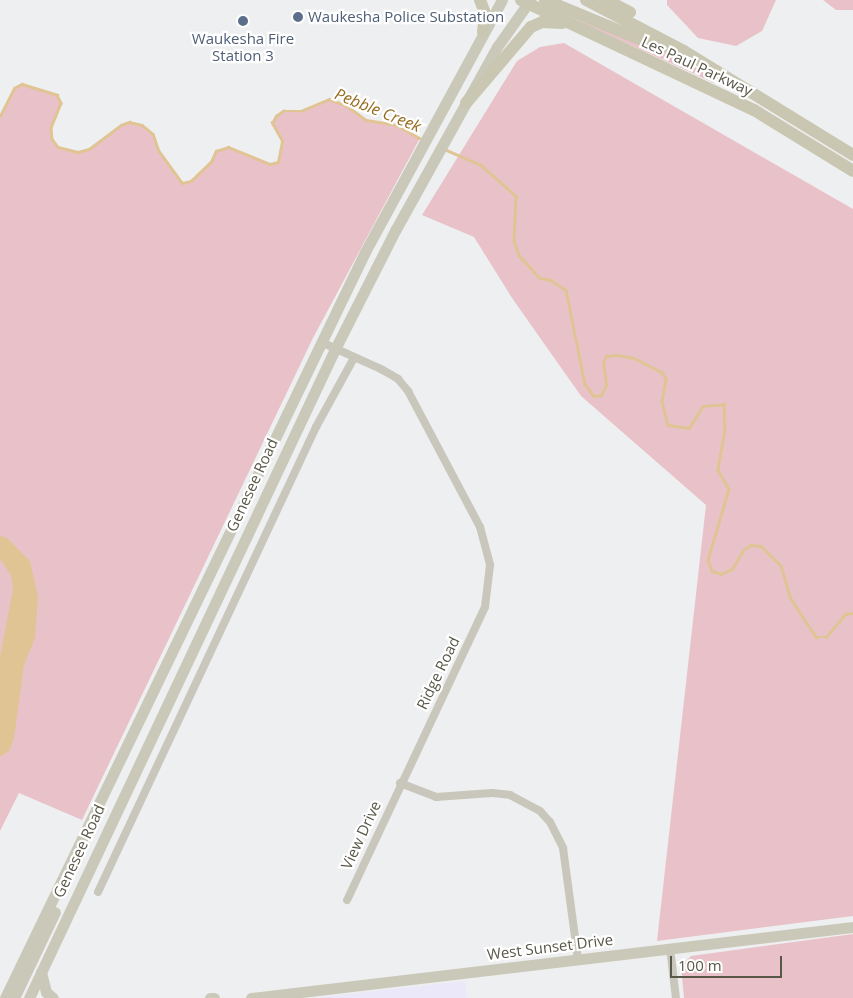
<!DOCTYPE html>
<html>
<head>
<meta charset="utf-8">
<style>
  body { margin:0 }
  #map { position:relative; width:853px; height:998px; overflow:hidden; background:#eeeff0; font-family:"Open Sans",sans-serif }
  div>[style] { position:absolute }
  .commercial>* { inset:0; background:#ebe9f9 }
  .green>* { inset:0; background:#e9c2c9 }
  .water>* { inset:0; background:#e0c494 }
  .stream>* { height:2.5px; margin:-1.25px; padding:0 1.25px; transform-origin:1.25px; border-radius:1.25px; background:#e0c494 }
  .minor>* { height:8px; margin:-4px; padding:0 4px; transform-origin:4px; border-radius:4px; background:#c9c7bb }
  .secondary>* { height:11px; margin:-5.5px; padding:0 5.5px; transform-origin:5.5px; border-radius:5.5px; background:#cac9b9 }
  .primary>* { height:12px; margin:-6px; padding:0 6px; transform-origin:6px; border-radius:6px; background:#c9c7b1 }
  .dots>* { width:14px; height:14px; translate:-50% -50%; box-sizing:border-box; border:2px solid #fff; border-radius:50% }
  span { translate:-50% -50%; white-space:nowrap; text-align:center; line-height:1.15; -webkit-text-stroke:4.5px #fff; paint-order:stroke }
  .service-label { font-size:15px; color:#4e5e75 }
  .left { translate:0 -50%; text-align:left }
  .street-label { font-size:15px; color:#595748 }
  .water-label { font-size:16px; color:#976a1e; font-style:italic }
  .scale { position:absolute; left:670px; top:956px; width:112px; height:22px; box-sizing:border-box; border:2px solid #595748; border-top:0; padding-left:6px; font-size:15px; line-height:18px; white-space:nowrap; color:#595748; -webkit-text-stroke:4px #fff; paint-order:stroke }
</style>
</head>
<body>
<div id="map">
  <div class="commercial">
    <i style="clip-path:polygon(465px 981px,467px 998px,312px 998px)"></i>
  </div>
  <div class="green">
    <i style="clip-path:polygon(667px 0,776px 0,762px 31px,736px 46px,698px 38px,667px 5px)"></i>
    <i style="clip-path:polygon(823px 0,853px 0,853px 10px,836px 10px)"></i>
    <i style="clip-path:polygon(567px 16px,650px 45px,717px 78px,714px 83px)"></i>
    <i style="clip-path:polygon(564px 43px,853px 209px,853px 916px,657px 941px,706px 505px,581px 396px,512px 298px,474px 237px,422px 215px,517px 61px,540px 47px)"></i>
    <i style="clip-path:polygon(22px 84px,57px 95px,61px 103px,51px 128px,52px 139px,58px 147px,78px 152px,89px 149px,121px 125px,129px 122px,142px 125px,153px 134px,159px 151px,182px 183px,192px 181px,211px 162px,216px 151px,228px 147px,270px 164px,278px 162px,282px 141px,272px 123px,276px 116px,283px 111px,301px 111px,329px 99px,347px 106px,366px 120px,396px 125px,420px 138px,313px 338px,82px 820px,19px 793px,0 831px,0 116px,14px 88px)"></i>
    <i style="clip-path:polygon(853px 934px,853px 998px,684px 998px,681px 966px,691px 956px)"></i>
  </div>
  <div class="water">
    <i style="clip-path:polygon(0 536px,7px 538px,30px 561px,38px 597px,35px 638px,24px 665px,14px 738px,9px 751px,0 757px,0 657px,13px 589px,11px 575px,0 559px)"></i>
  </div>
  <div class="stream">
    <i style="left:0;top:116px;width:31px;rotate:-63deg"></i>
    <i style="left:14px;top:88px;width:9px;rotate:-27deg"></i>
    <i style="left:22px;top:84px;width:37px;rotate:17deg"></i>
    <i style="left:57px;top:95px;width:9px;rotate:63deg"></i>
    <i style="left:61px;top:103px;width:27px;rotate:112deg"></i>
    <i style="left:51px;top:128px;width:11px;rotate:85deg"></i>
    <i style="left:52px;top:139px;width:10px;rotate:53deg"></i>
    <i style="left:58px;top:147px;width:21px;rotate:14deg"></i>
    <i style="left:78px;top:152px;width:11px;rotate:-15deg"></i>
    <i style="left:89px;top:149px;width:40px;rotate:-37deg"></i>
    <i style="left:121px;top:125px;width:9px;rotate:-21deg"></i>
    <i style="left:129px;top:122px;width:13px;rotate:13deg"></i>
    <i style="left:142px;top:125px;width:14px;rotate:39deg"></i>
    <i style="left:153px;top:134px;width:18px;rotate:71deg"></i>
    <i style="left:159px;top:151px;width:39px;rotate:54deg"></i>
    <i style="left:182px;top:183px;width:9px;rotate:-13deg"></i>
    <i style="left:191px;top:181px;width:28px;rotate:-44deg"></i>
    <i style="left:211px;top:162px;width:12px;rotate:-66deg"></i>
    <i style="left:216px;top:151px;width:13px;rotate:-18deg"></i>
    <i style="left:228px;top:147px;width:45px;rotate:22deg"></i>
    <i style="left:270px;top:164px;width:8px;rotate:-14deg"></i>
    <i style="left:278px;top:162px;width:21px;rotate:-79deg"></i>
    <i style="left:282px;top:141px;width:21px;rotate:-119deg"></i>
    <i style="left:272px;top:123px;width:8px;rotate:-60deg"></i>
    <i style="left:276px;top:116px;width:9px;rotate:-36deg"></i>
    <i style="left:283px;top:111px;width:18px"></i>
    <i style="left:301px;top:111px;width:30px;rotate:-23deg"></i>
    <i style="left:329px;top:99px;width:19px;rotate:21deg"></i>
    <i style="left:347px;top:106px;width:24px;rotate:36deg"></i>
    <i style="left:366px;top:120px;width:30px;rotate:9deg"></i>
    <i style="left:396px;top:125px;width:29px;rotate:29deg"></i>
    <i style="left:444px;top:149px;width:40px;rotate:23.4deg"></i>
    <i style="left:481px;top:165px;width:47px;rotate:41.5deg"></i>
    <i style="left:516px;top:196px;width:45px;rotate:92.5deg"></i>
    <i style="left:514px;top:241px;width:15px;rotate:70deg"></i>
    <i style="left:519px;top:255px;width:31px;rotate:48deg"></i>
    <i style="left:540px;top:278px;width:11px;rotate:10deg"></i>
    <i style="left:551px;top:280px;width:18px;rotate:34deg"></i>
    <i style="left:566px;top:290px;width:96px;rotate:78.6deg"></i>
    <i style="left:585px;top:384px;width:15px;rotate:53deg"></i>
    <i style="left:594px;top:396px;width:7px;rotate:-8deg"></i>
    <i style="left:601px;top:395px;width:11px;rotate:-63deg"></i>
    <i style="left:606px;top:385px;width:23px;rotate:-97deg"></i>
    <i style="left:603px;top:362px;width:7px;rotate:-63deg"></i>
    <i style="left:606px;top:356px;width:10px;rotate:-6deg"></i>
    <i style="left:616px;top:355px;width:18px;rotate:9deg"></i>
    <i style="left:634px;top:358px;width:31px;rotate:27deg"></i>
    <i style="left:662px;top:372px;width:8px;rotate:60deg"></i>
    <i style="left:666px;top:379px;width:22px;rotate:100deg"></i>
    <i style="left:662px;top:401px;width:25px;rotate:76deg"></i>
    <i style="left:668px;top:425px;width:21px;rotate:8deg"></i>
    <i style="left:689px;top:428px;width:26px;rotate:-58deg"></i>
    <i style="left:703px;top:406px;width:21px;rotate:-5deg"></i>
    <i style="left:724px;top:404px;width:25px;rotate:88deg"></i>
    <i style="left:725px;top:429px;width:42px;rotate:99.7deg"></i>
    <i style="left:718px;top:470px;width:22px;rotate:60deg"></i>
    <i style="left:729px;top:489px;width:74px;rotate:106.5deg"></i>
    <i style="left:708px;top:560px;width:12px;rotate:70deg"></i>
    <i style="left:712px;top:571px;width:9px;rotate:18deg"></i>
    <i style="left:721px;top:574px;width:12px;rotate:-24deg"></i>
    <i style="left:732px;top:569px;width:23px;rotate:-59deg"></i>
    <i style="left:744px;top:549px;width:8px;rotate:-30deg"></i>
    <i style="left:751px;top:545px;width:10px;rotate:6deg"></i>
    <i style="left:761px;top:546px;width:28px;rotate:44deg"></i>
    <i style="left:781px;top:565px;width:33px;rotate:74deg"></i>
    <i style="left:790px;top:597px;width:48px;rotate:57deg"></i>
    <i style="left:816px;top:637px;width:10px"></i>
    <i style="left:826px;top:637px;width:30px;rotate:-50deg"></i>
    <i style="left:845px;top:614px;width:8px;rotate:-7deg"></i>
  </div>
  <div class="minor">
    <i style="left:321px;top:342px;width:66px;rotate:24.2deg"></i>
    <i style="left:381px;top:369px;width:20px;rotate:30deg"></i>
    <i style="left:398px;top:379px;width:16px;rotate:50deg"></i>
    <i style="left:408px;top:391px;width:154px;rotate:62.1deg"></i>
    <i style="left:480px;top:527px;width:39px;rotate:75deg"></i>
    <i style="left:490px;top:565px;width:42px;rotate:96.8deg"></i>
    <i style="left:485px;top:607px;width:324px;rotate:115.2deg"></i>
    <i style="left:400px;top:783px;width:39px;rotate:21deg"></i>
    <i style="left:436px;top:797px;width:56px;rotate:-4.1deg"></i>
    <i style="left:492px;top:793px;width:18px;rotate:6deg"></i>
    <i style="left:510px;top:795px;width:34px;rotate:28deg"></i>
    <i style="left:540px;top:811px;width:15px;rotate:48deg"></i>
    <i style="left:550px;top:822px;width:29px;rotate:63deg"></i>
    <i style="left:563px;top:848px;width:112px;rotate:82.3deg"></i>
    <i style="left:98px;top:892px;width:514px;rotate:-64.88deg"></i>
    <i style="left:316px;top:427px;width:79px;rotate:-61.2deg"></i>
    <i style="left:670px;top:948px;width:50px;rotate:83.2deg"></i>
  </div>
  <div class="secondary">
    <i style="left:41px;top:972px;width:21px;rotate:76deg"></i>
    <i style="left:46px;top:992px;width:9px;rotate:41deg"></i>
    <i style="left:5px;top:998px;width:828px;rotate:-64.24deg"></i>
    <i style="left:365px;top:252px;width:287px;rotate:-61.5deg"></i>
    <i style="left:14px;top:998px;width:95px;rotate:-64.5deg"></i>
    <i style="left:29px;top:998px;width:718px;rotate:-64.76deg"></i>
    <i style="left:335px;top:349px;width:135px;rotate:-63.1deg"></i>
    <i style="left:396px;top:229px;width:208px;rotate:-61deg"></i>
    <i style="left:497px;top:47px;width:54px;rotate:-54.8deg"></i>
    <i style="left:210px;top:998px;width:4px"></i>
    <i style="left:251px;top:998px;width:606px;rotate:-6.73deg"></i>
  </div>
  <div class="primary">
    <i style="left:480px;top:0;width:14px;rotate:69deg"></i>
    <i style="left:485px;top:13px;width:19px;rotate:96deg"></i>
    <i style="left:521px;top:0;width:258px;rotate:25.3deg"></i>
    <i style="left:754px;top:110px;width:116px;rotate:31.6deg"></i>
    <i style="left:545px;top:0;width:116px;rotate:22.4deg"></i>
    <i style="left:652px;top:44px;width:20px;rotate:11deg"></i>
    <i style="left:586px;top:0;width:110px;rotate:27.5deg"></i>
    <i style="left:684px;top:51px;width:198px;rotate:31.6deg"></i>
    <i style="left:606px;top:0;width:27px;rotate:27deg"></i>
    <i style="left:466px;top:103px;width:100px;rotate:-49.5deg"></i>
    <i style="left:531px;top:27px;width:12px;rotate:-24deg"></i>
    <i style="left:542px;top:22px;width:20px;rotate:3deg"></i>
  </div>
  <div class="dots">
    <i style="left:298px;top:17px;background:#5c6f8a"></i>
    <i style="left:243px;top:21px;background:#5c6f8a"></i>
  </div>
  <div class="service-label">
    <span class="left" style="left:308px;top:17px">Waukesha Police Substation</span>
    <span style="left:243px;top:47px">Waukesha Fire<br>Station 3</span>
  </div>
  <div class="street-label">
    <span style="left:697px;top:66px;rotate:25deg">Les Paul Parkway</span>
    <span style="left:252px;top:485px;rotate:-65deg">Genesee Road</span>
    <span style="left:438px;top:673px;rotate:-64deg">Ridge Road</span>
    <span style="left:361px;top:835px;rotate:-65deg">View Drive</span>
    <span style="left:79px;top:851px;rotate:-65deg">Genesee Road</span>
    <span style="left:550px;top:947px;rotate:-7deg">West Sunset Drive</span>
  </div>
  <div class="water-label">
    <span style="left:378px;top:110px;rotate:22deg">Pebble Creek</span>
  </div>
  <div class="scale">100 m</div>
</div>
</body>
</html>
